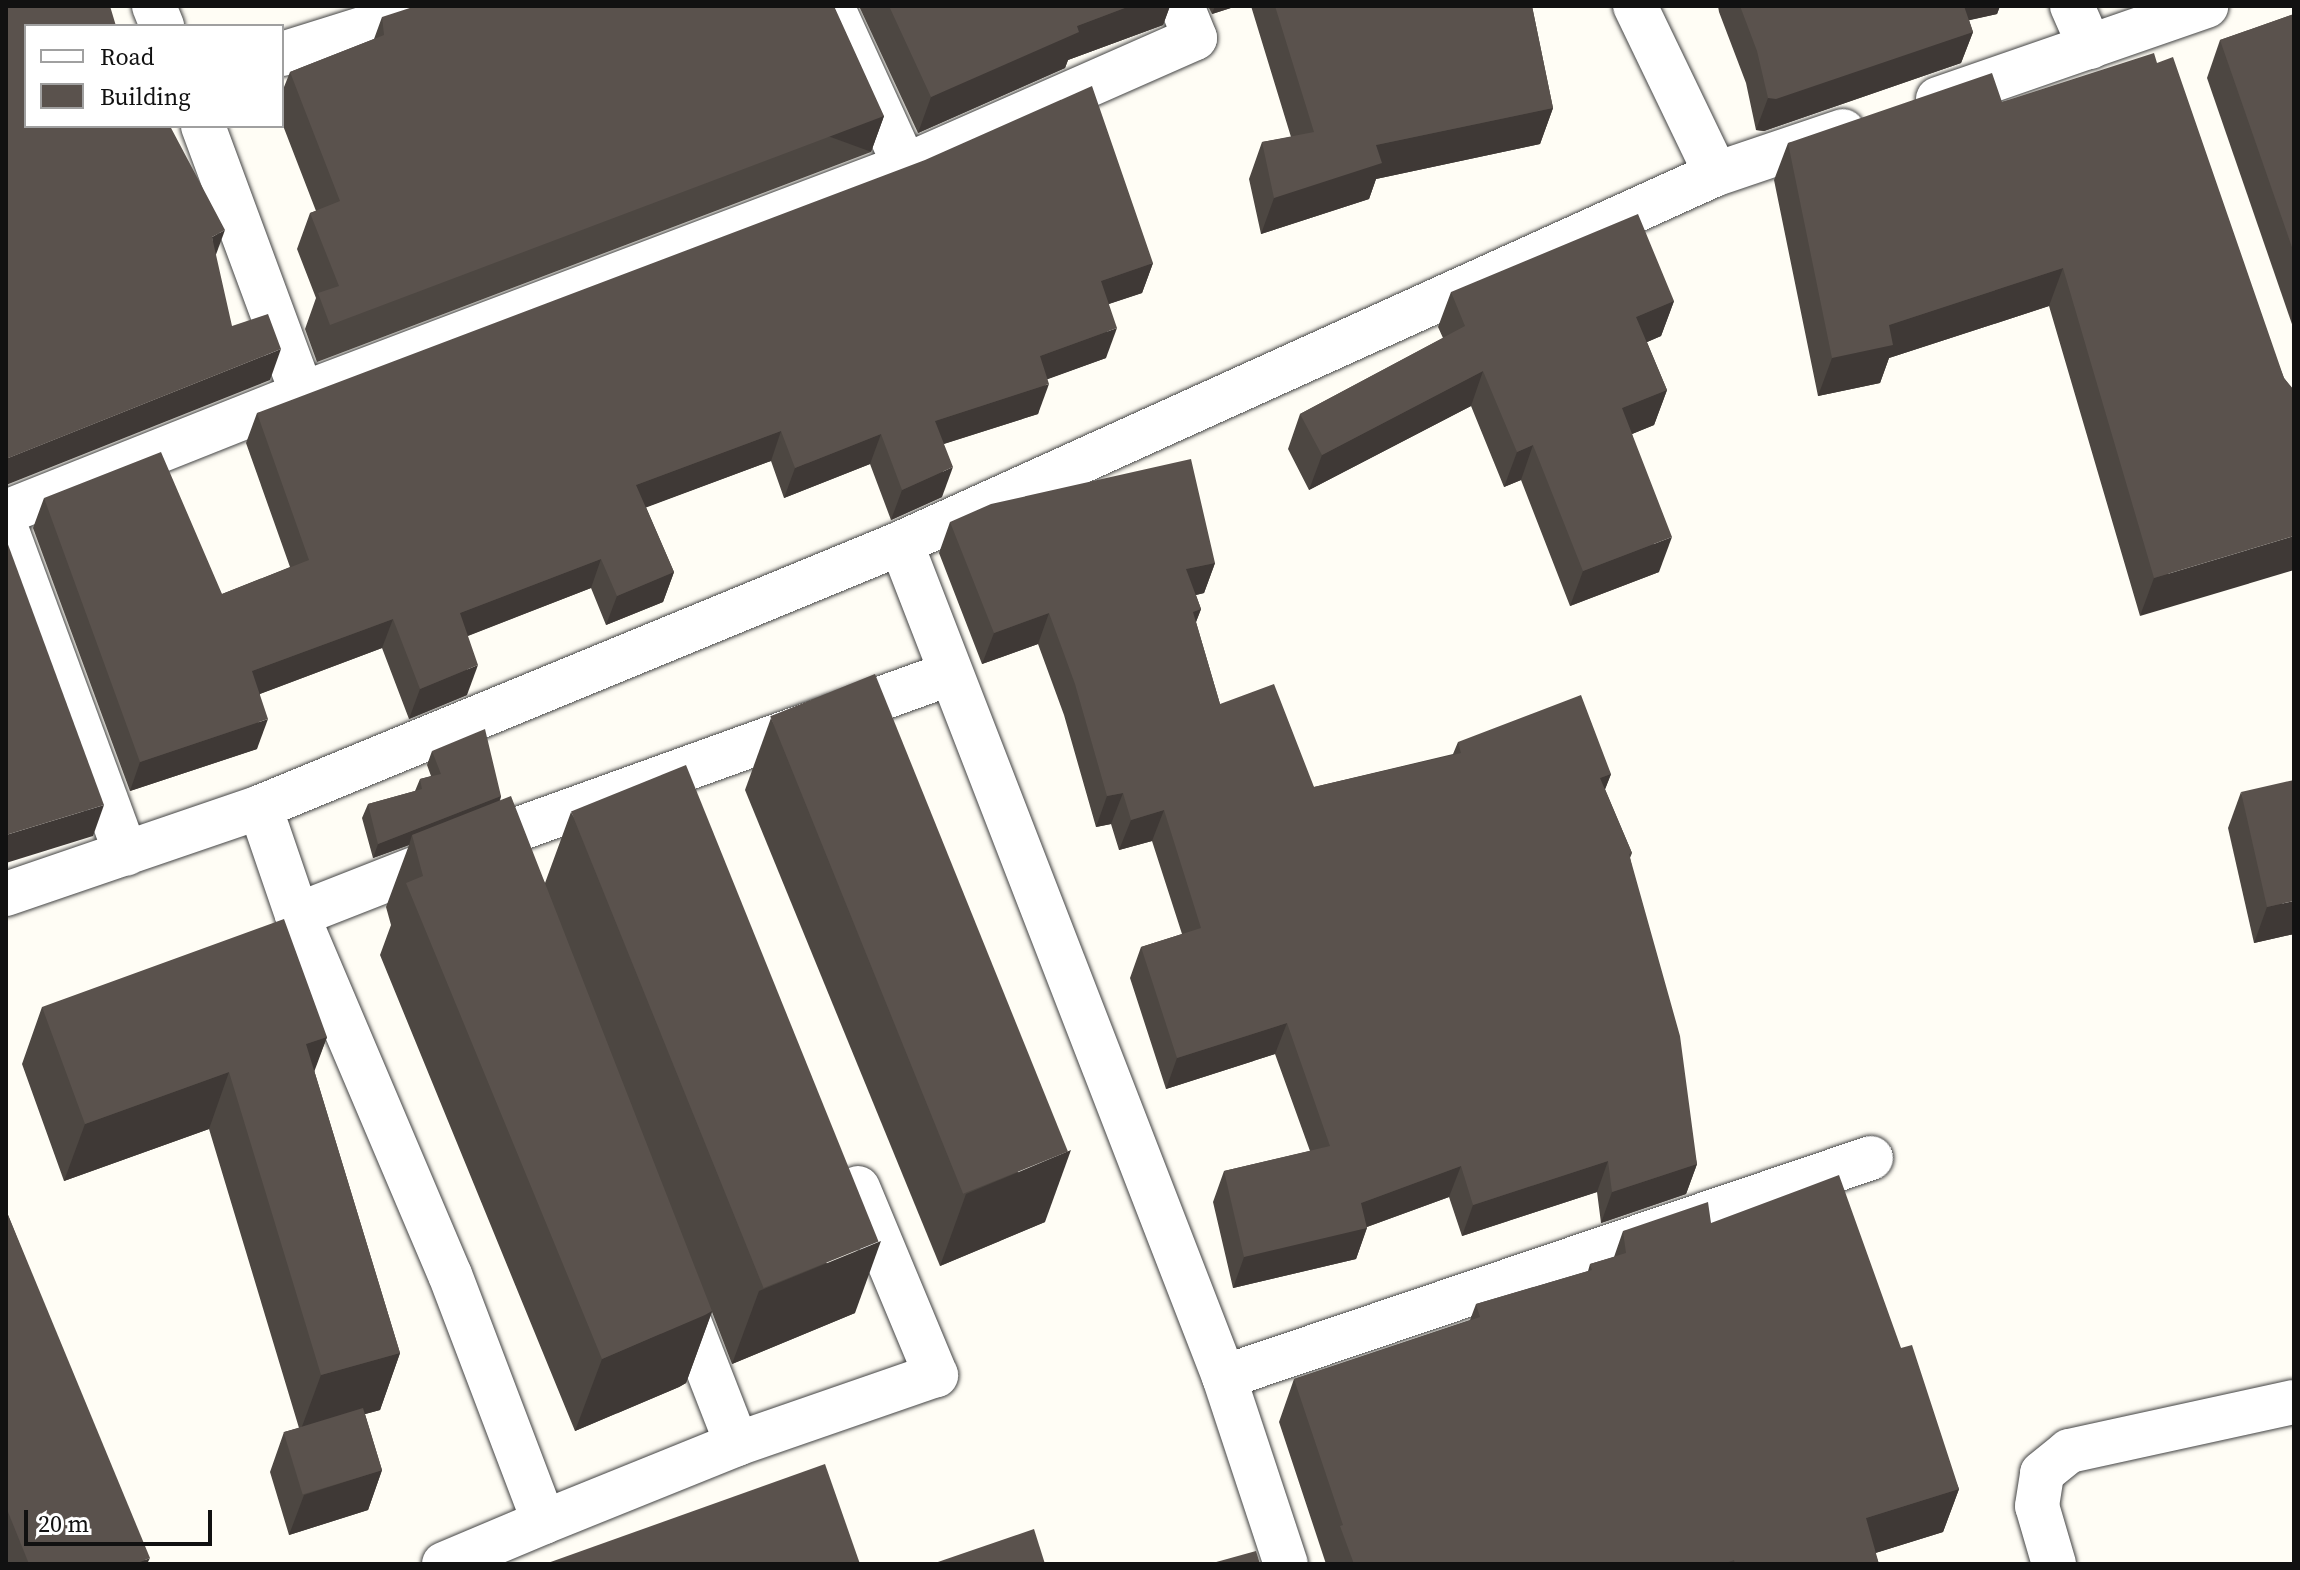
<!DOCTYPE html>
<html>
<head>
<meta charset="utf-8">
<style>
  body { margin:0 }
  #map { position:relative; width:2300px; height:1570px; overflow:hidden; background:#fffdf5; font-family:"Source Serif 4",serif }
  div>[style] { position:absolute }
  .roads { filter:drop-shadow(0 0 2px #444) drop-shadow(0 0 2px #444) }
  .minor>* { height:44px; margin:-22px; padding:0 22px; transform-origin:22px; border-radius:22px; background:#fff }
  .wall>* { inset:0; background:#4d4742 }
  .shaded-wall>* { inset:0; background:#3f3936; transform-origin:0 0 }
  .building>* { inset:0; background:#5a524d; transform-origin:0 0 }
  span { translate:-50% -50%; white-space:nowrap; text-align:center; line-height:1.15; -webkit-text-stroke:8px #fff; paint-order:stroke }
  .frame { position:absolute; inset:0; border:8px solid #111; pointer-events:none }
  .legend { position:absolute; left:24px; top:24px; width:260px; height:104px; box-sizing:border-box; background:#fff; border:2px solid #a0a0a0; margin:0; padding:10px 14px; list-style:none; font-size:24px; color:#111 }
  .legend li { display:flex; align-items:center; gap:16px; height:40px }
  .legend b { width:40px; border:2px solid #a0a0a0 }
  .scale { position:absolute; left:24px; top:1510px; width:188px; height:36px; box-sizing:border-box; border:4px solid #111; border-top:0; padding-left:10px; font-size:24px; line-height:28px; white-space:nowrap; color:#111; -webkit-text-stroke:6px #fff; paint-order:stroke }
</style>
</head>
<body>
<div id="map">
  <div class="roads">
    <div class="minor">
      <i style="left:154px;top:6px;width:22px;rotate:68deg"></i>
      <i style="left:832px;top:6px;width:176px;rotate:65.5deg"></i>
      <i style="left:2072px;top:6px;width:45px;rotate:66.3deg"></i>
      <i style="left:282px;top:54px;width:160px;rotate:-17.4deg"></i>
      <i style="left:1938px;top:99px;width:284px;rotate:-19.1deg"></i>
      <i style="left:203px;top:126px;width:286px;rotate:69.7deg"></i>
      <i style="left:302px;top:394px;width:645px;rotate:-20.71deg"></i>
      <i style="left:905px;top:166px;width:317px;rotate:-23.8deg"></i>
      <i style="left:1195px;top:38px;width:35px;rotate:-112deg"></i>
      <i style="left:1716px;top:174px;width:134px;rotate:-18.7deg"></i>
      <i style="left:6px;top:512px;width:319px;rotate:-21.7deg"></i>
      <i style="left:6px;top:528px;width:347px;rotate:69.8deg"></i>
      <i style="left:901px;top:543px;width:894px;rotate:68.83deg"></i>
      <i style="left:1224px;top:1377px;width:197px;rotate:71.7deg"></i>
      <i style="left:260px;top:807px;width:114px;rotate:71.1deg"></i>
      <i style="left:6px;top:894px;width:268px;rotate:-18.9deg"></i>
      <i style="left:260px;top:807px;width:693px;rotate:-22.38deg"></i>
      <i style="left:901px;top:543px;width:895px;rotate:-24.36deg"></i>
      <i style="left:1716px;top:174px;width:187px;rotate:-115.7deg"></i>
      <i style="left:858px;top:1188px;width:203px;rotate:67.4deg"></i>
      <i style="left:936px;top:1375px;width:211px;rotate:160.9deg"></i>
      <i style="left:737px;top:1444px;width:208px;rotate:158deg"></i>
      <i style="left:544px;top:1522px;width:264px;rotate:-110.8deg"></i>
      <i style="left:450px;top:1275px;width:391px;rotate:-113deg"></i>
      <i style="left:297px;top:915px;width:217px;rotate:-21.4deg"></i>
      <i style="left:499px;top:836px;width:479px;rotate:-19.8deg"></i>
      <i style="left:678px;top:1293px;width:162px;rotate:68.7deg"></i>
      <i style="left:1224px;top:1377px;width:683px;rotate:-18.7deg"></i>
      <i style="left:444px;top:1564px;width:108px;rotate:-22.8deg"></i>
      <i style="left:2054px;top:1564px;width:60px;rotate:-106.3deg"></i>
      <i style="left:2037px;top:1506px;width:33px;rotate:-81deg"></i>
      <i style="left:2042px;top:1473px;width:35px;rotate:-39deg"></i>
      <i style="left:2069px;top:1451px;width:230px;rotate:-12.3deg"></i>
    </div>
  </div>
  <div class="wall">
    <i style="clip-path:polygon(859px 6px,1170px 6px,1163px 25px,1068px 60px,1065px 68px,918px 133px)"></i>
    <i style="clip-path:polygon(1208px 6px,1237px 6px,1212px 14px)"></i>
    <i style="clip-path:polygon(1251px 6px,1532px 6px,1553px 108px,1540px 144px,1376px 179px,1369px 199px,1261px 234px,1249px 179px,1262px 142px,1291px 137px)"></i>
    <i style="clip-path:polygon(1718px 6px,2000px 6px,1997px 14px,1969px 20px,1973px 32px,1961px 63px,1764px 131px,1756px 130px,1746px 83px,1719px 12px)"></i>
    <i style="clip-path:polygon(2294px 14px,2294px 330px,2207px 78px,2220px 40px)"></i>
    <i style="clip-path:polygon(382px 17px,884px 116px,871px 152px,317px 362px,305px 329px,316px 298px,297px 249px,310px 213px,316px 211px,282px 123px,282px 92px,290px 72px,374px 39px)"></i>
    <i style="clip-path:polygon(2157px 63px,2284px 378px,2292px 389px,2140px 616px,2049px 306px,1889px 358px,1880px 383px,1818px 396px,1774px 180px,1788px 143px,2002px 102px)"></i>
    <i style="clip-path:polygon(1153px 263px,1142px 293px,1109px 304px,1106px 358px,1047px 379px,1038px 414px,944px 444px,942px 497px,891px 520px,870px 464px,784px 498px,771px 461px,646px 507px,674px 572px,663px 602px,606px 625px,591px 588px,468px 636px,467px 695px,409px 719px,382px 648px,260px 694px,257px 749px,130px 791px,33px 528px,44px 498px,222px 594px,290px 567px,246px 443px,257px 413px)"></i>
    <i style="clip-path:polygon(1451px 292px,1674px 301px,1661px 336px,1647px 342px,1667px 390px,1654px 425px,1632px 434px,1659px 572px,1570px 606px,1521px 480px,1504px 487px,1471px 406px,1309px 490px,1288px 449px,1300px 414px,1443px 338px,1438px 327px)"></i>
    <i style="clip-path:polygon(950px 522px,1215px 563px,1204px 593px,1196px 595px,1201px 609px,1196px 622px,1220px 704px,1314px 787px,1453px 754px,1458px 742px,1611px 774px,1605px 789px,1632px 853px,1630px 858px,1697px 1164px,1686px 1194px,1601px 1223px,1597px 1192px,1462px 1236px,1449px 1197px,1367px 1227px,1356px 1259px,1233px 1288px,1213px 1202px,1224px 1171px,1310px 1151px,1275px 1054px,1166px 1089px,1130px 978px,1141px 947px,1182px 934px,1152px 841px,1119px 850px,1111px 824px,1096px 827px,1064px 715px,1038px 644px,982px 664px,939px 553px)"></i>
    <i style="clip-path:polygon(771px 718px,1045px 1222px,940px 1266px,745px 790px)"></i>
    <i style="clip-path:polygon(432px 751px,501px 796px,500px 801px,545px 883px,571px 812px,855px 1313px,732px 1364px,712px 1312px,686px 1383px,679px 1387px,575px 1431px,380px 955px,391px 925px,386px 907px,409px 845px,373px 858px,362px 818px,368px 804px,415px 791px,420px 779px,431px 776px,427px 765px)"></i>
    <i style="clip-path:polygon(2241px 792px,2294px 934px,2254px 943px,2228px 828px)"></i>
    <i style="clip-path:polygon(42px 1007px,327px 1037px,314px 1070px,400px 1353px,380px 1410px,365px 1414px,382px 1470px,368px 1510px,289px 1535px,270px 1472px,284px 1432px,299px 1428px,209px 1129px,64px 1181px,22px 1064px)"></i>
    <i style="clip-path:polygon(6px 1210px,147px 1564px,6px 1564px)"></i>
    <i style="clip-path:polygon(1711px 1223px,1901px 1348px,1959px 1489px,1943px 1532px,1875px 1553px,1879px 1564px,1326px 1564px,1279px 1422px,1294px 1379px,1470px 1320px,1476px 1304px,1588px 1271px,1590px 1264px,1614px 1257px,1623px 1231px)"></i>
  </div>
  <div class="shaded-wall">
    <i style="clip-path:polygon(1130px 6px,1170px 6px,1163px 25px,1068px 60px,1065px 68px,918px 133px,931px 97px,1077px 26px)"></i>
    <i style="clip-path:polygon(1215px 6px,1237px 6px,1212px 14px)"></i>
    <i style="clip-path:polygon(1955px 6px,2000px 6px,1997px 14px,1948px 25px)"></i>
    <i style="clip-path:polygon(1973px 32px,1961px 63px,1764px 131px,1756px 130px,1768px 98px)"></i>
    <i style="clip-path:polygon(1553px 108px,1540px 144px,1376px 179px,1369px 199px,1261px 234px,1274px 198px,1376px 145px)"></i>
    <i style="left:884px;top:116px;width:38px;height:592px;rotate:110deg"></i>
    <i style="clip-path:polygon(225px 230px,214px 260px,212px 237px)"></i>
    <i style="clip-path:polygon(1153px 263px,1142px 293px,1090px 310px,1101px 281px)"></i>
    <i style="clip-path:polygon(2063px 268px,2049px 306px,1889px 358px,1880px 383px,1818px 396px,1832px 358px,1889px 325px)"></i>
    <i style="clip-path:polygon(1674px 301px,1661px 336px,1624px 352px,1636px 317px)"></i>
    <i style="clip-path:polygon(1117px 328px,1106px 358px,1029px 386px,1040px 356px)"></i>
    <i style="clip-path:polygon(281px 349px,270px 380px,6px 485px,6px 459px,8px 458px)"></i>
    <i style="clip-path:polygon(1483px 371px,1471px 406px,1309px 490px,1322px 455px)"></i>
    <i style="clip-path:polygon(1049px 384px,1038px 414px,924px 450px,935px 421px)"></i>
    <i style="clip-path:polygon(1667px 390px,1654px 425px,1610px 443px,1622px 408px)"></i>
    <i style="clip-path:polygon(781px 431px,771px 461px,626px 515px,636px 485px)"></i>
    <i style="clip-path:polygon(881px 434px,870px 464px,784px 498px,795px 468px)"></i>
    <i style="clip-path:polygon(1533px 445px,1521px 480px,1504px 487px,1517px 452px)"></i>
    <i style="clip-path:polygon(953px 467px,942px 497px,891px 520px,902px 490px)"></i>
    <i style="clip-path:polygon(2294px 536px,2294px 570px,2140px 616px,2154px 578px)"></i>
    <i style="clip-path:polygon(1672px 537px,1659px 572px,1570px 606px,1583px 571px)"></i>
    <i style="clip-path:polygon(601px 559px,591px 588px,449px 643px,460px 613px)"></i>
    <i style="clip-path:polygon(1215px 563px,1204px 593px,1175px 600px,1186px 569px)"></i>
    <i style="clip-path:polygon(674px 572px,663px 602px,606px 625px,617px 596px)"></i>
    <i style="clip-path:polygon(1201px 609px,1189px 640px,1193px 612px)"></i>
    <i style="clip-path:polygon(1049px 613px,1038px 644px,982px 664px,994px 633px)"></i>
    <i style="clip-path:polygon(393px 619px,382px 648px,241px 701px,252px 671px)"></i>
    <i style="clip-path:polygon(478px 665px,467px 695px,409px 719px,420px 689px)"></i>
    <i style="clip-path:polygon(268px 719px,257px 749px,130px 791px,140px 762px)"></i>
    <i style="clip-path:polygon(1611px 774px,1599px 805px,1600px 778px)"></i>
    <i style="clip-path:polygon(1123px 793px,1111px 824px,1096px 827px,1107px 796px)"></i>
    <i style="clip-path:polygon(501px 796px,496px 810px,412px 835px,409px 845px,373px 858px,378px 844px)"></i>
    <i style="clip-path:polygon(104px 805px,93px 836px,6px 863px,6px 835px)"></i>
    <i style="clip-path:polygon(1164px 810px,1152px 841px,1119px 850px,1131px 820px)"></i>
    <i style="clip-path:polygon(2294px 901px,2294px 934px,2254px 943px,2267px 907px)"></i>
    <i style="clip-path:polygon(1287px 1023px,1275px 1054px,1166px 1089px,1177px 1058px)"></i>
    <i style="clip-path:polygon(327px 1037px,306px 1094px,306px 1044px)"></i>
    <i style="clip-path:polygon(229px 1072px,209px 1129px,64px 1181px,85px 1124px)"></i>
    <i style="clip-path:polygon(1071px 1150px,1045px 1222px,940px 1266px,966px 1194px)"></i>
    <i style="clip-path:polygon(1608px 1161px,1597px 1192px,1462px 1236px,1473px 1205px)"></i>
    <i style="clip-path:polygon(1697px 1164px,1686px 1194px,1601px 1223px,1612px 1192px)"></i>
    <i style="clip-path:polygon(1461px 1166px,1449px 1197px,1361px 1229px,1367px 1228px,1356px 1259px,1233px 1288px,1244px 1257px,1361px 1203px)"></i>
    <i style="clip-path:polygon(881px 1241px,855px 1313px,732px 1364px,759px 1291px)"></i>
    <i style="clip-path:polygon(712px 1311px,686px 1383px,679px 1387px,575px 1431px,602px 1359px)"></i>
    <i style="clip-path:polygon(400px 1353px,380px 1410px,300px 1432px,321px 1375px)"></i>
    <i style="clip-path:polygon(382px 1470px,368px 1510px,289px 1535px,304px 1495px)"></i>
    <i style="clip-path:polygon(1959px 1489px,1943px 1532px,1850px 1561px,1866px 1518px)"></i>
    <i style="clip-path:polygon(150px 1558px,147px 1564px,135px 1564px)"></i>
  </div>
  <div class="building">
    <i style="clip-path:polygon(6px 6px,110px 6px,116px 26px,26px 26px,26px 126px,170px 126px,225px 230px,212px 237px,232px 326px,268px 314px,281px 349px,6px 459px)"></i>
    <i style="clip-path:polygon(416px 6px,834px 6px,884px 116px,330px 325px,318px 293px,339px 286px,310px 213px,340px 201px,290px 72px,384px 35px,382px 17px)"></i>
    <i style="clip-path:polygon(889px 6px,1130px 6px,1077px 26px,1079px 32px,931px 97px)"></i>
    <i style="clip-path:polygon(1275px 6px,1532px 6px,1553px 108px,1376px 145px,1382px 163px,1274px 198px,1262px 142px,1314px 132px)"></i>
    <i style="clip-path:polygon(1740px 6px,1964px 6px,1973px 32px,1776px 99px,1768px 98px,1757px 51px)"></i>
    <i style="clip-path:polygon(2294px 14px,2294px 253px,2220px 40px)"></i>
    <i style="clip-path:polygon(2154px 53px,2157px 63px,2173px 57px,2284px 378px,2294px 390px,2294px 536px,2154px 578px,2063px 268px,1889px 325px,1893px 345px,1832px 358px,1788px 143px,1992px 73px,2002px 102px)"></i>
    <i style="clip-path:polygon(1092px 86px,1153px 263px,1101px 281px,1117px 328px,1040px 356px,1049px 384px,935px 421px,953px 467px,902px 490px,881px 434px,795px 468px,781px 431px,636px 485px,674px 572px,617px 596px,601px 559px,460px 613px,478px 665px,420px 689px,393px 619px,252px 671px,268px 719px,140px 762px,44px 498px,161px 452px,222px 594px,309px 560px,257px 413px,925px 160px)"></i>
    <i style="clip-path:polygon(1638px 214px,1674px 301px,1636px 317px,1667px 390px,1622px 408px,1672px 537px,1583px 571px,1533px 445px,1517px 452px,1483px 371px,1322px 455px,1300px 414px,1465px 326px,1451px 292px)"></i>
    <i style="clip-path:polygon(1191px 459px,1215px 563px,1186px 569px,1201px 609px,1193px 612px,1220px 704px,1274px 684px,1314px 787px,1461px 753px,1458px 742px,1581px 695px,1611px 774px,1600px 778px,1632px 853px,1629px 854px,1680px 1036px,1697px 1164px,1612px 1192px,1608px 1161px,1473px 1205px,1461px 1166px,1361px 1203px,1367px 1228px,1244px 1257px,1224px 1171px,1330px 1146px,1287px 1023px,1177px 1058px,1141px 947px,1201px 928px,1164px 810px,1131px 820px,1123px 793px,1107px 796px,1075px 684px,1049px 613px,994px 633px,950px 522px,991px 504px)"></i>
    <i style="clip-path:polygon(6px 539px,104px 805px,6px 835px)"></i>
    <i style="left:875px;top:674px;width:515px;height:113px;rotate:68deg"></i>
    <i style="clip-path:polygon(485px 729px,501px 796px,378px 844px,368px 804px,422px 789px,420px 779px,441px 774px,432px 751px)"></i>
    <i style="left:686px;top:765px;width:514px;height:124px;rotate:68deg"></i>
    <i style="clip-path:polygon(2294px 780px,2294px 901px,2267px 907px,2241px 792px)"></i>
    <i style="clip-path:polygon(511px 796px,712px 1311px,705px 1315px,602px 1359px,406px 883px,423px 876px,412px 835px)"></i>
    <i style="clip-path:polygon(284px 919px,327px 1037px,306px 1044px,400px 1353px,321px 1375px,229px 1072px,85px 1124px,42px 1007px)"></i>
    <i style="clip-path:polygon(1839px 1175px,1901px 1348px,1912px 1345px,1959px 1489px,1866px 1518px,1879px 1564px,1735px 1564px,1734px 1560px,1723px 1564px,1354px 1564px,1340px 1526px,1343px 1525px,1294px 1379px,1480px 1317px,1476px 1304px,1592px 1270px,1590px 1264px,1626px 1253px,1623px 1231px,1708px 1202px,1711px 1223px)"></i>
    <i style="clip-path:polygon(6px 1210px,150px 1558px,135px 1564px,29px 1564px,6px 1507px)"></i>
    <i style="left:363px;top:1408px;width:65px;height:83px;rotate:73deg"></i>
    <i style="clip-path:polygon(825px 1464px,860px 1564px,545px 1564px)"></i>
    <i style="clip-path:polygon(1034px 1529px,1045px 1564px,932px 1564px)"></i>
    <i style="clip-path:polygon(1256px 1551px,1260px 1564px,1209px 1564px)"></i>
  </div>
  <div class="frame"></div>
  <ul class="legend">
  <li><b style="height:10px;background:#fff"></b>Road</li>
  <li><b style="height:22px;background:#5a524d"></b>Building</li>
  </ul>
  <div class="scale">20 m</div>
</div>
</body>
</html>
